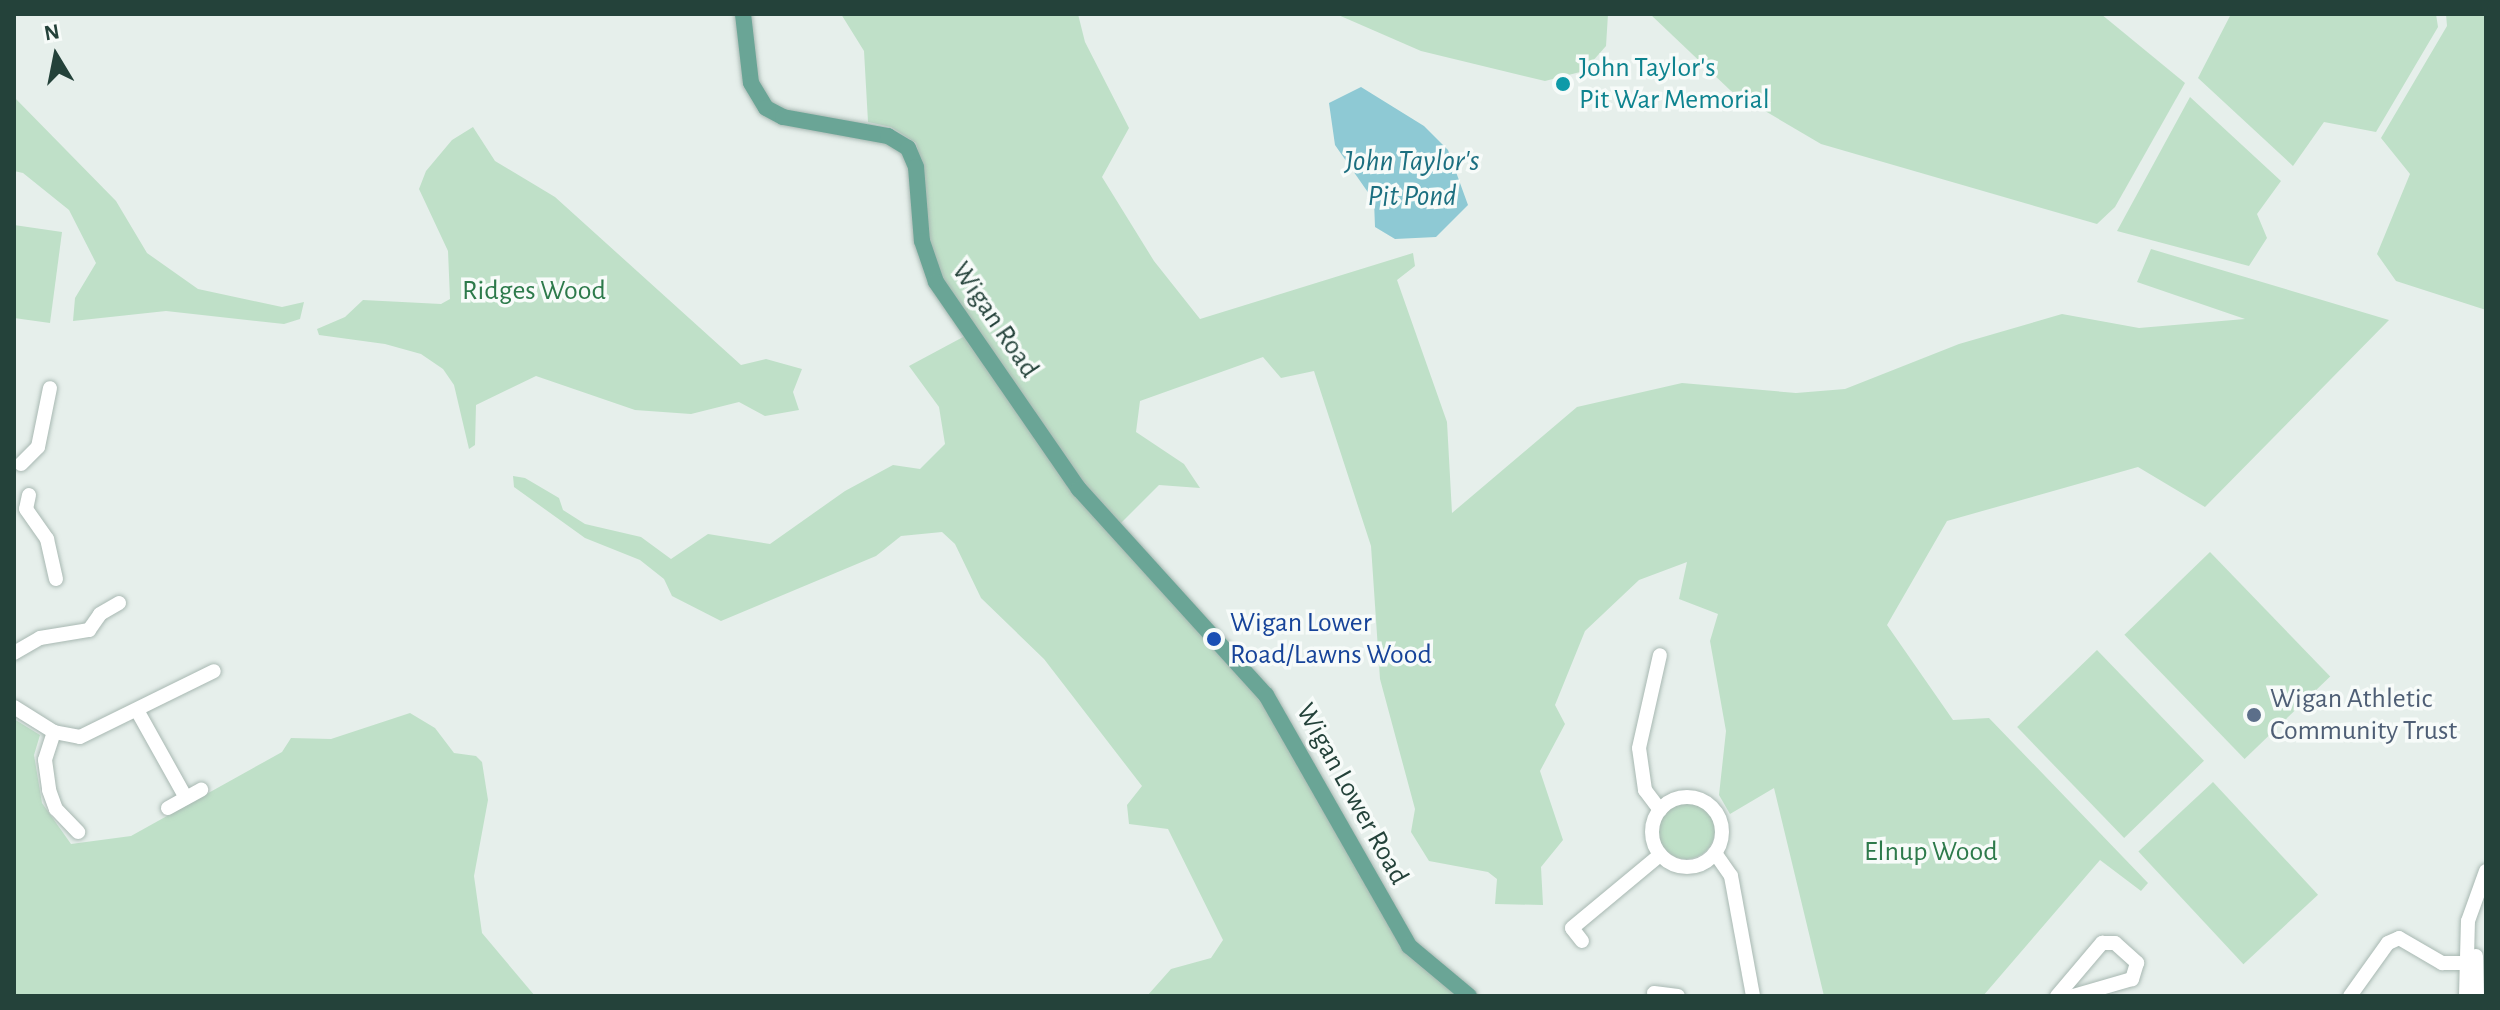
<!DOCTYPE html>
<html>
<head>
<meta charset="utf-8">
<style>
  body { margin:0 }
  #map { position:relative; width:2500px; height:1010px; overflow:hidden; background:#e6efeb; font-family:"Alegreya Sans",sans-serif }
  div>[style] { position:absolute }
  .green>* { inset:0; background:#bfe0c8; transform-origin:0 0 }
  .round { border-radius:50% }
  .water>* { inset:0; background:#8ec9d4 }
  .roads { filter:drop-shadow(0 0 2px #a8b8b2) drop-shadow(0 0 2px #a8b8b2) }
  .minor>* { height:14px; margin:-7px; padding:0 7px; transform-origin:7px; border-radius:7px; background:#fff }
  .minor>.ring { margin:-7px; padding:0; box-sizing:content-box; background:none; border:14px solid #fff; border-radius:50% }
  .major>* { height:16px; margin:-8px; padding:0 8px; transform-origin:8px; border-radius:8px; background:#6aa596 }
  .dots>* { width:22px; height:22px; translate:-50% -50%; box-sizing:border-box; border:4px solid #f7fbf9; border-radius:50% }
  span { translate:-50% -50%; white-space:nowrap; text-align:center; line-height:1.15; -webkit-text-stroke:7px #f7fbf9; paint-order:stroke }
  .culture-label { font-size:28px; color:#0d838f }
  .left { translate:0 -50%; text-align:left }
  .park-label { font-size:28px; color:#2d7a4b }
  .street-label { font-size:28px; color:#24423a }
  .transit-label { font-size:28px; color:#164399 }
  .service-label { font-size:28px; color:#4e5e75 }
  .water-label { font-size:30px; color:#1c6f80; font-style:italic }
  .frame { position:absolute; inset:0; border:16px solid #24423a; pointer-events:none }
  .north { position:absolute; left:16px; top:16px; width:80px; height:80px; -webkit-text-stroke:6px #f7fbf9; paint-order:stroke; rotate:350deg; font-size:22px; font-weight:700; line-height:32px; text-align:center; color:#24423a }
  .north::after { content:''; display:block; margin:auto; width:28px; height:36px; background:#24423a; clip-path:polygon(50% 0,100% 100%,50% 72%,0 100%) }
</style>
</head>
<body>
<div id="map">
  <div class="green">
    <i style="clip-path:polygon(841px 14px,1078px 14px,1085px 42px,1129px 128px,1102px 177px,1154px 261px,1200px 319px,1413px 253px,1415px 266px,1397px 280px,1447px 422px,1452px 513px,1577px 407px,1682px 383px,1796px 393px,1845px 389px,1959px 344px,2062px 314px,2139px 328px,2245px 319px,2137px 282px,2151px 249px,2389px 320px,2205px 507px,2138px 467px,1947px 521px,1887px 625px,1953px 720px,1989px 718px,2148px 883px,2141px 891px,2100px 860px,1983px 996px,1824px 996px,1774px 788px,1730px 814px,1719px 795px,1726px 731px,1710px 641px,1718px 614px,1679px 599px,1687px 562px,1639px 580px,1585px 631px,1555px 705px,1565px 724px,1540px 771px,1563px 840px,1541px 867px,1543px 905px,1495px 904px,1497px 879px,1488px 872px,1429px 861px,1411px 832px,1415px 809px,1380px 679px,1371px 546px,1314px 371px,1281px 378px,1263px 357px,1140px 401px,1136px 432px,1184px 464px,1200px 488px,1159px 485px,1113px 531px,1245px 673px,1416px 961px,1463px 996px,1147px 996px,1171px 969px,1211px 958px,1223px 940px,1168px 829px,1129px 824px,1127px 805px,1142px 786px,1044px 659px,981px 598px,955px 544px,942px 532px,901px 536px,876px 556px,721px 621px,672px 596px,664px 579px,640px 560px,585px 538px,514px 487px,513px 476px,525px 478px,559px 498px,563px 510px,585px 524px,641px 537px,671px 559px,708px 534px,770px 544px,845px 491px,893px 465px,920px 469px,945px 444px,939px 407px,909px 366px,978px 329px,940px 280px,926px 249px,922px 165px,916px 143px,891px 127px,868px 122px,864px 51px)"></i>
    <i style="clip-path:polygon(1336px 14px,1608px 14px,1606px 46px,1584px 71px,1545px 81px,1421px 51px)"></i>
    <i style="clip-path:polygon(1650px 14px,2101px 14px,2185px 83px,2115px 207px,2097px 224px,1821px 144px,1731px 91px)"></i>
    <i style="clip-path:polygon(2231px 14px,2436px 14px,2438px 27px,2376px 132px,2324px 122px,2293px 166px,2198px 78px)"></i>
    <i style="clip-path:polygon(2446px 14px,2486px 14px,2486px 310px,2396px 281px,2377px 254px,2410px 174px,2381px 138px,2447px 26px)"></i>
    <i style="clip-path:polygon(14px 97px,116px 201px,147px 253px,198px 289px,282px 307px,304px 302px,300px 319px,284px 324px,166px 311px,73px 321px,75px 298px,96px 263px,69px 210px,23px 173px,14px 171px)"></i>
    <i style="clip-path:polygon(2190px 97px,2281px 181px,2257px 214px,2267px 238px,2249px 266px,2117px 231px)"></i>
    <i style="clip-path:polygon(473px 127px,495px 161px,555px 197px,741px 365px,766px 359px,802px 369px,793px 392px,799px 410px,765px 416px,739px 402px,691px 414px,635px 410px,536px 376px,476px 405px,475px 445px,469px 449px,454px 385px,443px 369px,421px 354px,385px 344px,319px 335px,317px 329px,345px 317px,363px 300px,441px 304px,450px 299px,448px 251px,419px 189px,426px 171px,452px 140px)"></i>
    <i style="clip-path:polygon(14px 225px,62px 232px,50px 323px,14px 318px)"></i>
    <i style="left:2210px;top:552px;width:173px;height:119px;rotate:46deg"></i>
    <i style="left:2097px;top:650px;width:154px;height:111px;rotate:46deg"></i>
    <i style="clip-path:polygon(410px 713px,435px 728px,454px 753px,476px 756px,482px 762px,488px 800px,474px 876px,482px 933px,535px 996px,14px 996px,14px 719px,40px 735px,34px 755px,42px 803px,71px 844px,131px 836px,282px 752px,291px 738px,331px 739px)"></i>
    <i style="left:2213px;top:782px;width:154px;height:102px;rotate:47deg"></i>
    <i class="round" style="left:1657px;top:801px;width:58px;height:58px"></i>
  </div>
  <div class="water">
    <i style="clip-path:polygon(1361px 87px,1424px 126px,1448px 150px,1468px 205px,1436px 237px,1395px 239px,1375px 227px,1374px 201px,1335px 145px,1329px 103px)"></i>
  </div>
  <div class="roads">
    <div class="minor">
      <i style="left:21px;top:464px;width:24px;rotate:-45deg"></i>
      <i style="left:38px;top:447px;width:60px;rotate:-78.5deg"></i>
      <i style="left:29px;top:495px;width:14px;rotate:102deg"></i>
      <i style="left:26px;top:509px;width:37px;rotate:55deg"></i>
      <i style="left:47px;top:539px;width:41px;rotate:77.3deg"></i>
      <i style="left:14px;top:653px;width:30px;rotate:-30deg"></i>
      <i style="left:40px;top:638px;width:50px;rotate:-9.3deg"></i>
      <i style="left:89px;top:630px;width:19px;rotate:-55deg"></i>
      <i style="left:100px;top:614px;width:22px;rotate:-30deg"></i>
      <i style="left:14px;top:707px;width:47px;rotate:32deg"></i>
      <i style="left:54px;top:732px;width:26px;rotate:11deg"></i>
      <i style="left:80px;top:737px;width:149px;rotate:-26.2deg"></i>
      <i style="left:138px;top:712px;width:98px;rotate:60.8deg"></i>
      <i style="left:54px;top:732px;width:29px;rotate:108deg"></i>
      <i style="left:45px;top:760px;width:30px;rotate:82deg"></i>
      <i style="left:49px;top:790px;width:20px;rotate:70deg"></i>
      <i style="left:56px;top:809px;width:32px;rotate:46deg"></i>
      <i class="ring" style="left:1652px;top:797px;width:56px;height:56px"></i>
      <i style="left:168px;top:808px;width:38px;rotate:-29deg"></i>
      <i style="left:1660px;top:810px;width:25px;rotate:-127deg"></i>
      <i style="left:1645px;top:790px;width:42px;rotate:-98.1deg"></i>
      <i style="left:1639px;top:748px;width:95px;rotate:-77.3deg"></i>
      <i style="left:1715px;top:853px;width:28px;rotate:55deg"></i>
      <i style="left:1731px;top:876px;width:122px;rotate:79.6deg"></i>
      <i style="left:1582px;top:941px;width:16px;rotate:-128deg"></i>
      <i style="left:1572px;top:928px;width:114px;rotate:-39.7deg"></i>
      <i style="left:2476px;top:956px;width:40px;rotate:88.6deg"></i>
      <i style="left:1654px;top:993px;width:24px;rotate:7deg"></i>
      <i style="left:2057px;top:996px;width:70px;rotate:-49.7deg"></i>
      <i style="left:2102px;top:943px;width:13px"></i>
      <i style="left:2115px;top:943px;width:30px;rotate:42deg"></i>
      <i style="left:2137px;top:963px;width:17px;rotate:107deg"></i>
      <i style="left:2132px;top:979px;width:61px;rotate:163.9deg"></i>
      <i style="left:2350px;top:996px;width:65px;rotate:-54.4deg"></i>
      <i style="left:2388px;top:943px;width:12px;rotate:-24deg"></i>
      <i style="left:2399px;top:938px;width:50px;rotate:30.2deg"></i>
      <i style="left:2442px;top:963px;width:34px"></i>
      <i style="left:2466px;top:996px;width:75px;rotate:-88.5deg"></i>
      <i style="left:2468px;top:921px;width:53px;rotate:-70.2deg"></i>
    </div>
    <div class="major">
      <i style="left:743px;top:14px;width:69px;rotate:83.4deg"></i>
      <i style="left:751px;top:83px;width:29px;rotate:59deg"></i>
      <i style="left:766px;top:108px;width:19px;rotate:28deg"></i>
      <i style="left:783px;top:117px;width:107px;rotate:10.3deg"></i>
      <i style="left:888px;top:136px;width:23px;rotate:31deg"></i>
      <i style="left:908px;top:148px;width:21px;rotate:67deg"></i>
      <i style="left:916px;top:167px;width:74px;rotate:85.4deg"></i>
      <i style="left:922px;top:241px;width:43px;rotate:71.1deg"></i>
      <i style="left:936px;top:282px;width:252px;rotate:55.4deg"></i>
      <i style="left:1079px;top:489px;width:278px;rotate:47.8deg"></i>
      <i style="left:1266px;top:695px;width:289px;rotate:60.3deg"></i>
      <i style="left:1409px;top:946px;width:78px;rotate:39.8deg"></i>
    </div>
  </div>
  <div class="dots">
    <i style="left:1563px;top:84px;background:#0f9aa8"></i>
    <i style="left:1214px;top:639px;background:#1a4fb4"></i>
    <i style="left:2254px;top:715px;background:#5c6f8a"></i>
  </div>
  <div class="culture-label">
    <span class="left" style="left:1579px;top:84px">John Taylor's<br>Pit War Memorial</span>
  </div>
  <div class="park-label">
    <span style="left:534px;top:291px">Ridges Wood</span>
    <span style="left:1931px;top:852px">Elnup Wood</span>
  </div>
  <div class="street-label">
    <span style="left:995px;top:320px;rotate:56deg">Wigan Road</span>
    <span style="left:1352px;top:794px;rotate:61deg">Wigan Lower Road</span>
  </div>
  <div class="transit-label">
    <span class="left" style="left:1230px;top:639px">Wigan Lower<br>Road/Lawns Wood</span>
  </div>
  <div class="service-label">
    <span class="left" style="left:2270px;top:715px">Wigan Athletic<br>Community Trust</span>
  </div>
  <div class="water-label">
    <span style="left:1412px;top:178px">John Taylor's<br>Pit Pond</span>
  </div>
  <div class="frame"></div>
  <div class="north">N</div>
</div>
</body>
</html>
